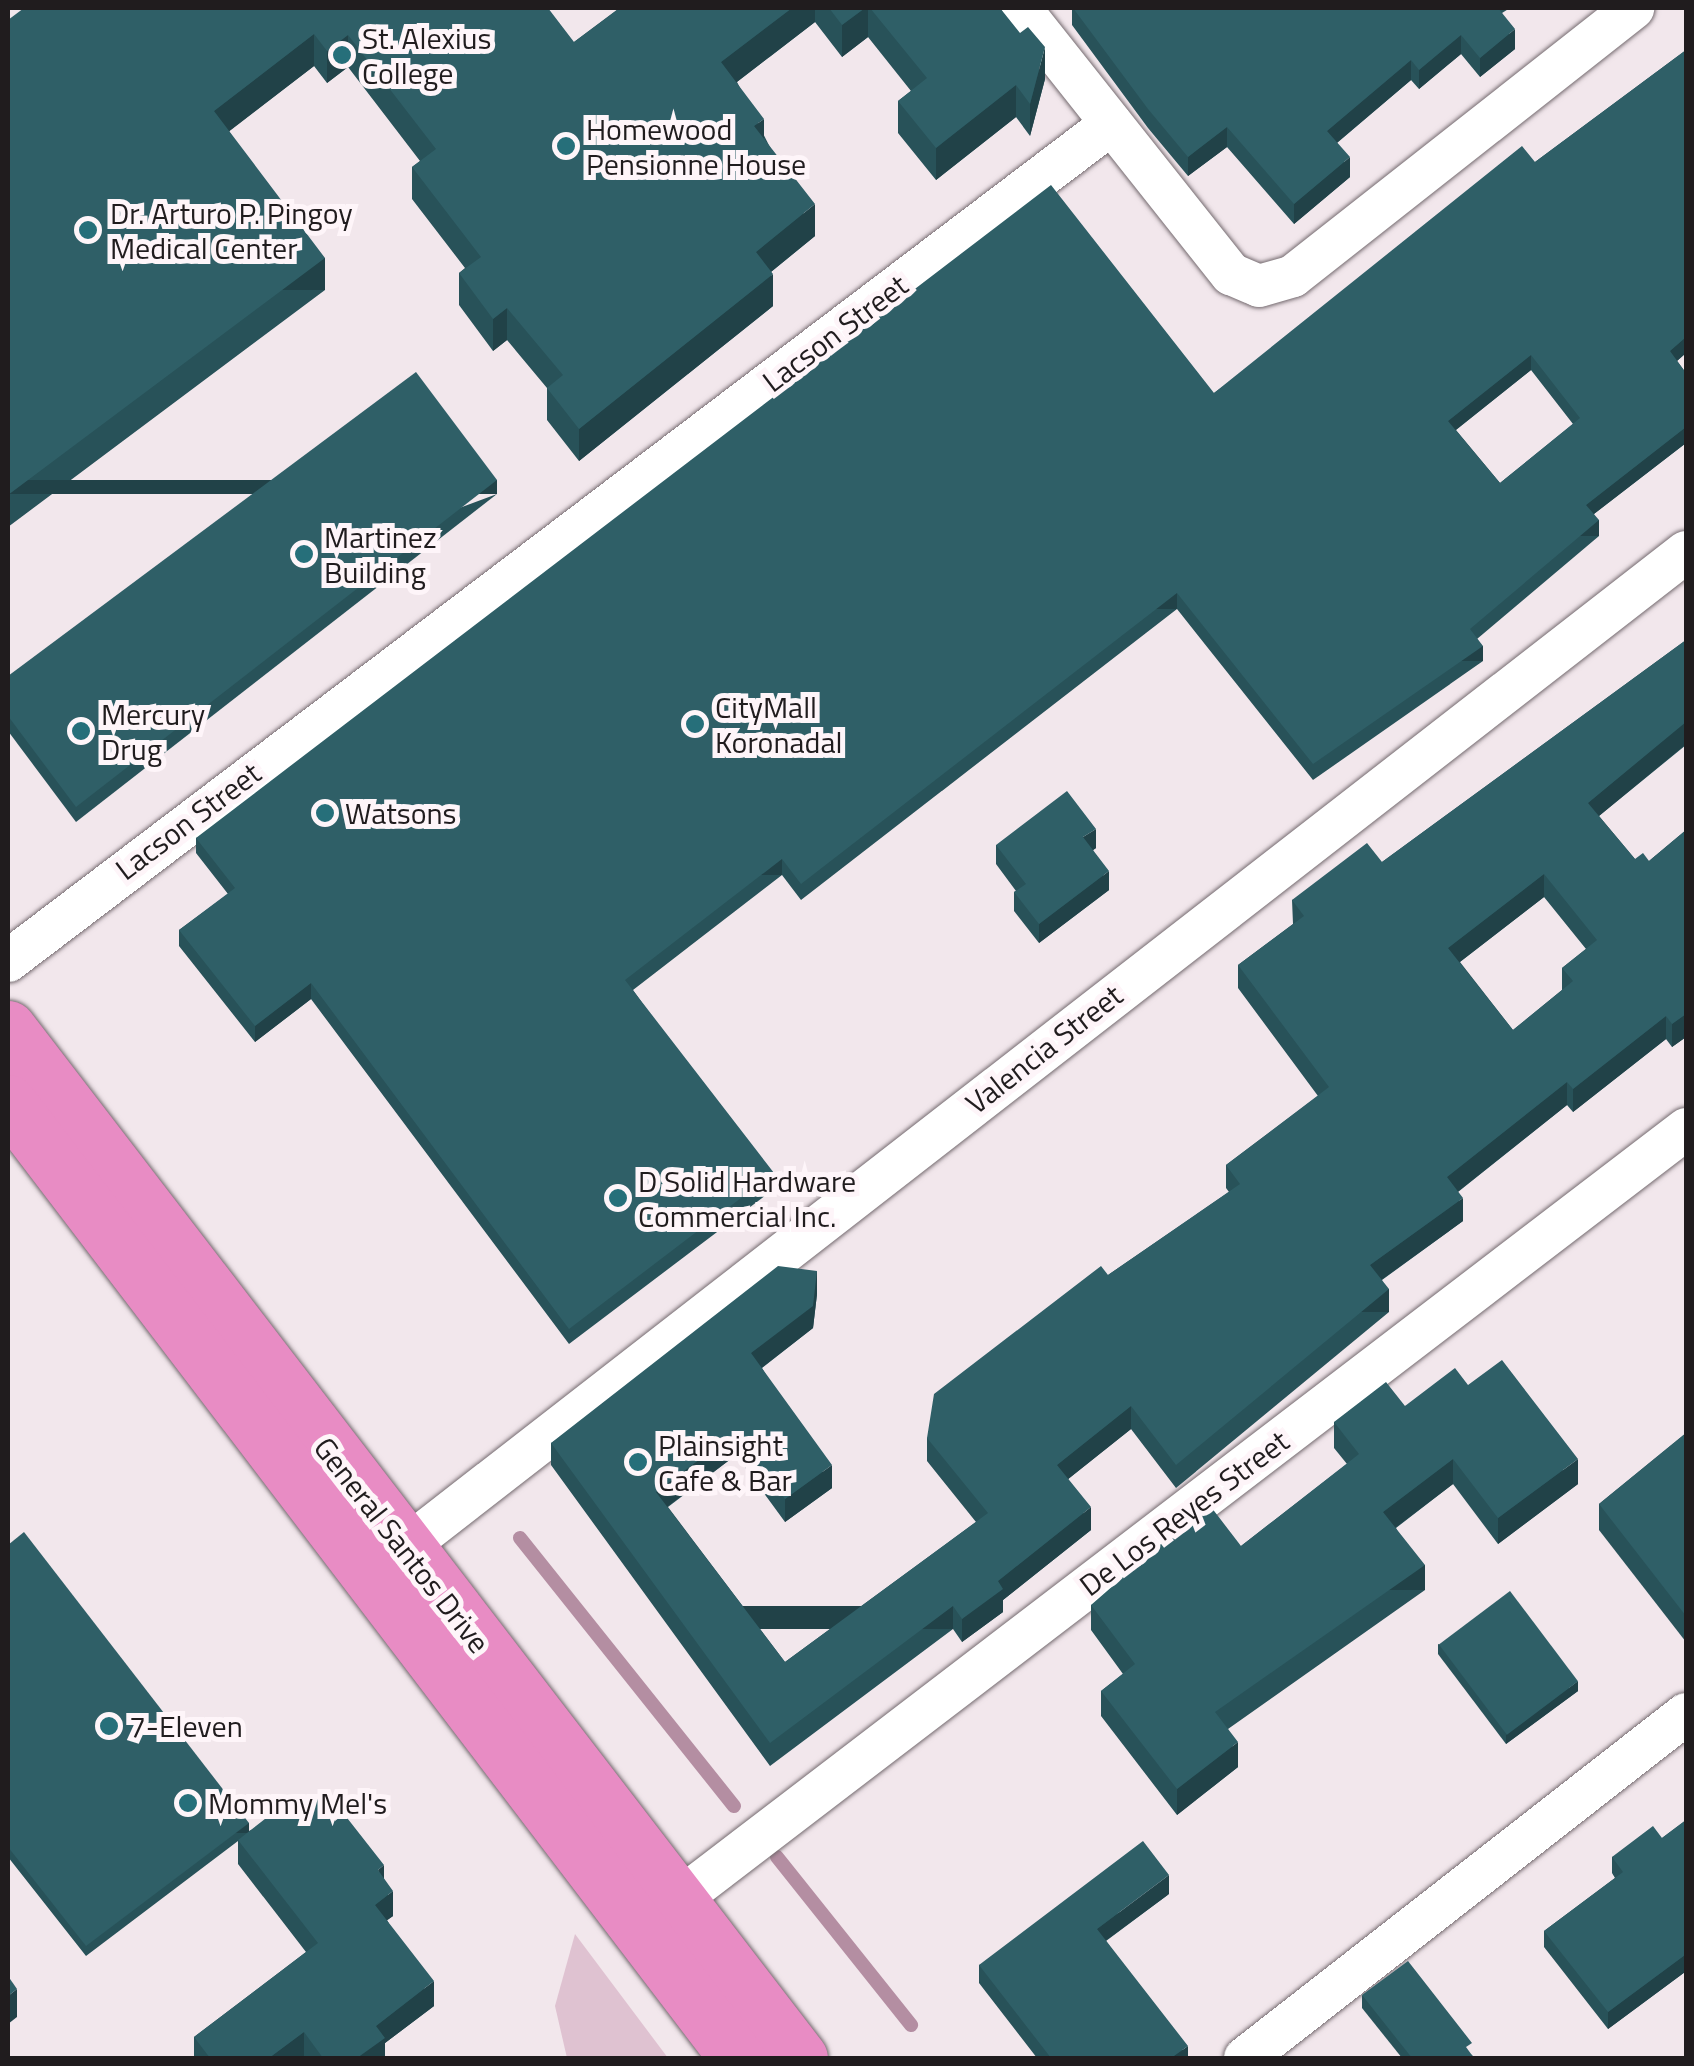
<!DOCTYPE html>
<html>
<head>
<meta charset="utf-8">
<style>
  body { margin:0 }
  #map { position:relative; width:1694px; height:2066px; overflow:hidden; background:#f2e7ec; font-family:"Titillium Web",sans-serif }
  div>[style] { position:absolute }
  .green>* { inset:0; background:#dfc2d1 }
  .stream>* { height:14px; margin:-7px; padding:0 7px; transform-origin:7px; border-radius:7px; background:#b48ea2 }
  .roads { filter:drop-shadow(0 0 2px #746a6f) drop-shadow(0 0 2px #746a6f) }
  .minor>* { height:42px; margin:-21px; padding:0 21px; transform-origin:21px; border-radius:21px; background:#fff }
  .trunk>* { height:55px; margin:-27.5px; padding:0 27.5px; transform-origin:27.5px; border-radius:27.5px; background:#e88cc4 }
  .wall>* { inset:0; background:#285259 }
  .shaded-wall>* { inset:0; background:#214248; transform-origin:0 0 }
  .building>* { inset:0; background:#2f5f67; transform-origin:0 0 }
  .dots>* { width:28px; height:28px; translate:-50% -50%; box-sizing:border-box; border:5px solid #fef5f9; border-radius:50% }
  span { translate:-50% -50%; white-space:nowrap; text-align:center; line-height:1.15; -webkit-text-stroke:10px #fef5f9; paint-order:stroke }
  .poi-label { font-size:30px; color:#201c1e }
  .left { translate:0 -50%; text-align:left }
  .street-label { font-size:30px; color:#201c1e }
  .frame { position:absolute; inset:0; border:10px solid #201c1e; pointer-events:none }
</style>
</head>
<body>
<div id="map">
  <div class="green">
    <i style="clip-path:polygon(575px 1934px,668px 2058px,567px 2058px,555px 2006px)"></i>
  </div>
  <div class="stream">
    <i style="left:520px;top:1538px;width:343px;rotate:51.4deg"></i>
    <i style="left:777px;top:1857px;width:215px;rotate:51.4deg"></i>
  </div>
  <div class="roads">
    <div class="minor">
      <i style="left:1020px;top:8px;width:340px;rotate:51.6deg"></i>
      <i style="left:1231px;top:274px;width:30px;rotate:23deg"></i>
      <i style="left:1259px;top:286px;width:35px;rotate:-16deg"></i>
      <i style="left:1293px;top:276px;width:433px;rotate:-38.2deg"></i>
      <i style="left:8px;top:961px;width:1385px;rotate:-37.19deg"></i>
      <i style="left:403px;top:1549px;width:1625px;rotate:-37.85deg"></i>
      <i style="left:682px;top:1897px;width:1264px;rotate:-37.41deg"></i>
      <i style="left:1245px;top:2058px;width:559px;rotate:-37.96deg"></i>
    </div>
    <div class="trunk">
      <i style="left:8px;top:1028px;width:1299px;rotate:52.44deg"></i>
      <i style="left:8px;top:1102px;width:1202px;rotate:52.67deg"></i>
    </div>
  </div>
  <div class="wall">
    <i style="clip-path:polygon(616px 8px,1000px 8px,1045px 79px,1030px 136px,1016px 117px,936px 180px,898px 133px,898px 101px,911px 91px,868px 37px,842px 57px,815px 22px,737px 82px,815px 236px,771px 272px,773px 306px,579px 461px,547px 420px,547px 388px,507px 340px,493px 351px,459px 305px,459px 273px,465px 268px,412px 199px,412px 167px,420px 161px,348px 67px,327px 83px,314px 66px,229px 131px,325px 290px,8px 527px,8px 20px,574px 42px,618px 9px)"></i>
    <i style="clip-path:polygon(1072px 8px,1510px 8px,1502px 13px,1515px 49px,1480px 77px,1461px 54px,1419px 89px,1411px 80px,1337px 143px,1350px 177px,1294px 224px,1227px 147px,1188px 176px,1148px 128px,1072px 25px)"></i>
    <i style="clip-path:polygon(evenodd,1686px 50px,1686px 353px,1677px 361px,1686px 373px,1686px 443px,1594px 514px,1599px 536px,1477px 639px,1483px 661px,1313px 780px,1177px 609px,801px 900px,782px 875px,633px 990px,774px 1189px,569px 1344px,311px 999px,255px 1042px,179px 946px,179px 930px,228px 894px,196px 853px,196px 838px,1214px 393px,1535px 162px,1686px 50px,1531px 370px,1573px 424px,1500px 483px,1456px 430px,1531px 370px)"></i>
    <i style="clip-path:polygon(497px 494px,76px 822px,8px 731px,8px 676px)"></i>
    <i style="clip-path:polygon(evenodd,1686px 640px,1686px 745px,1599px 816px,1635px 859px,1649px 861px,1686px 830px,1686px 1037px,1672px 1047px,1666px 1039px,1573px 1112px,1567px 1105px,1458px 1192px,1463px 1221px,1382px 1280px,1389px 1312px,1176px 1488px,1131px 1429px,1068px 1479px,1091px 1530px,1003px 1600px,1003px 1612px,962px 1642px,953px 1629px,770px 1766px,551px 1465px,551px 1443px,817px 1294px,813px 1328px,762px 1368px,832px 1488px,785px 1522px,736px 1455px,668px 1507px,785px 1662px,976px 1522px,927px 1461px,927px 1438px,1108px 1275px,1229px 1192px,1226px 1188px,1226px 1165px,1318px 1096px,1238px 988px,1238px 965px,1293px 924px,1292px 900px,1382px 862px,1686px 640px,1544px 897px,1586px 949px,1562px 968px,1562px 990px,1513px 1030px,1460px 962px,1544px 897px)"></i>
    <i style="clip-path:polygon(996px 845px,1096px 848px,1093px 850px,1109px 890px,1039px 943px,1014px 911px,1014px 892px,1016px 891px,996px 864px)"></i>
    <i style="clip-path:polygon(1468px 1385px,1578px 1484px,1498px 1544px,1453px 1484px,1396px 1528px,1425px 1590px,1228px 1729px,1238px 1767px,1177px 1815px,1101px 1716px,1101px 1691px,1123px 1674px,1091px 1630px,1091px 1605px,1241px 1546px,1347px 1464px,1334px 1448px,1334px 1422px,1405px 1406px)"></i>
    <i style="clip-path:polygon(1686px 1433px,1686px 1642px,1599px 1530px,1599px 1504px)"></i>
    <i style="clip-path:polygon(8px 1545px,249px 1831px,296px 1810px,335px 1821px,384px 1879px,393px 1916px,387px 1920px,434px 2006px,385px 2043px,385px 2058px,305px 2058px,304px 2057px,301px 2058px,194px 2058px,194px 2037px,306px 1952px,238px 1864px,238px 1841px,86px 1956px,8px 1857px)"></i>
    <i style="clip-path:polygon(1438px 1644px,1578px 1691px,1506px 1744px,1438px 1654px)"></i>
    <i style="clip-path:polygon(1686px 1820px,1686px 1974px,1685px 1972px,1608px 2029px,1544px 1947px,1544px 1931px,1615px 1878px,1612px 1873px,1612px 1857px,1662px 1838px)"></i>
    <i style="clip-path:polygon(1169px 1894px,1106px 1941px,1188px 2058px,1037px 2058px,979px 1983px,979px 1965px)"></i>
    <i style="clip-path:polygon(1362px 1995px,1472px 2055px,1474px 2058px,1402px 2058px,1362px 2008px)"></i>
  </div>
  <div class="shaded-wall">
    <i style="clip-path:polygon(792px 8px,815px 8px,815px 22px,721px 94px,721px 62px)"></i>
    <i style="clip-path:polygon(865px 8px,868px 8px,868px 37px,842px 57px,842px 25px)"></i>
    <i style="clip-path:polygon(1515px 29px,1515px 49px,1480px 77px,1480px 58px)"></i>
    <i style="clip-path:polygon(314px 34px,314px 66px,214px 143px,214px 111px)"></i>
    <i style="clip-path:polygon(348px 35px,348px 67px,327px 83px,327px 51px)"></i>
    <i style="clip-path:polygon(1461px 35px,1461px 54px,1419px 89px,1419px 70px)"></i>
    <i style="clip-path:polygon(1045px 47px,1045px 79px,1030px 136px,1030px 104px)"></i>
    <i style="clip-path:polygon(1411px 60px,1411px 80px,1327px 151px,1327px 131px)"></i>
    <i style="clip-path:polygon(1016px 85px,1016px 117px,936px 180px,936px 148px)"></i>
    <i style="clip-path:polygon(764px 119px,764px 151px,754px 126px)"></i>
    <i style="clip-path:polygon(1227px 127px,1227px 147px,1188px 176px,1188px 157px)"></i>
    <i style="clip-path:polygon(1350px 157px,1350px 177px,1294px 224px,1294px 204px)"></i>
    <i style="clip-path:polygon(815px 204px,815px 236px,756px 284px,756px 252px)"></i>
    <i style="left:325px;top:258px;width:32px;height:396px;rotate:90deg"></i>
    <i style="clip-path:polygon(773px 274px,773px 306px,579px 461px,579px 429px)"></i>
    <i style="clip-path:polygon(507px 308px,507px 340px,493px 351px,493px 319px)"></i>
    <i style="clip-path:polygon(1686px 337px,1686px 353px,1670px 367px,1670px 351px)"></i>
    <i style="clip-path:polygon(1531px 355px,1531px 370px,1448px 436px,1448px 421px)"></i>
    <i style="clip-path:polygon(1686px 427px,1686px 443px,1586px 520px,1586px 505px)"></i>
    <i style="left:497px;top:480px;width:14px;height:533px;rotate:90deg"></i>
    <i style="left:1599px;top:520px;width:16px;height:169px;rotate:90deg"></i>
    <i style="left:1177px;top:593px;width:16px;height:475px;rotate:90deg"></i>
    <i style="left:1483px;top:646px;width:15px;height:207px;rotate:90deg"></i>
    <i style="clip-path:polygon(1686px 721px,1686px 744px,1588px 825px,1588px 803px)"></i>
    <i style="clip-path:polygon(1096px 829px,1096px 848px,1083px 857px,1083px 837px)"></i>
    <i style="left:782px;top:859px;width:16px;height:198px;rotate:90deg"></i>
    <i style="clip-path:polygon(1109px 871px,1109px 890px,1039px 943px,1039px 924px)"></i>
    <i style="clip-path:polygon(1544px 874px,1544px 897px,1448px 971px,1448px 948px)"></i>
    <i style="clip-path:polygon(311px 983px,311px 999px,255px 1042px,255px 1026px)"></i>
    <i style="clip-path:polygon(1686px 1014px,1686px 1037px,1672px 1047px,1672px 1024px)"></i>
    <i style="clip-path:polygon(1666px 1016px,1666px 1039px,1573px 1112px,1573px 1089px)"></i>
    <i style="clip-path:polygon(1567px 1082px,1567px 1105px,1447px 1200px,1447px 1177px)"></i>
    <i style="left:774px;top:1173px;width:16px;height:258px;rotate:90deg"></i>
    <i style="clip-path:polygon(1463px 1198px,1463px 1221px,1370px 1288px,1370px 1265px)"></i>
    <i style="clip-path:polygon(817px 1271px,817px 1294px,813px 1328px,751px 1376px,751px 1353px)"></i>
    <i style="left:1389px;top:1289px;width:23px;height:276px;rotate:90deg"></i>
    <i style="clip-path:polygon(1131px 1406px,1131px 1429px,1057px 1488px,1057px 1465px)"></i>
    <i style="clip-path:polygon(736px 1432px,736px 1455px,656px 1515px,656px 1492px)"></i>
    <i style="clip-path:polygon(1453px 1459px,1453px 1484px,1383px 1537px,1383px 1512px)"></i>
    <i style="clip-path:polygon(1578px 1459px,1578px 1484px,1498px 1544px,1498px 1518px)"></i>
    <i style="clip-path:polygon(832px 1465px,832px 1488px,785px 1522px,785px 1499px)"></i>
    <i style="clip-path:polygon(1091px 1507px,1091px 1530px,1003px 1600px,1003px 1612px,962px 1642px,962px 1619px,998px 1581px)"></i>
    <i style="left:1425px;top:1565px;width:25px;height:256px;rotate:90deg"></i>
    <i style="left:953px;top:1606px;width:23px;height:229px;rotate:90deg"></i>
    <i style="clip-path:polygon(1578px 1681px,1578px 1691px,1506px 1744px,1506px 1735px)"></i>
    <i style="clip-path:polygon(1238px 1742px,1238px 1767px,1177px 1815px,1177px 1789px)"></i>
    <i style="left:249px;top:1823px;width:10px;height:204px;rotate:90deg"></i>
    <i style="clip-path:polygon(384px 1865px,384px 1890px,378px 1870px)"></i>
    <i style="clip-path:polygon(1169px 1875px,1169px 1894px,1097px 1947px,1097px 1929px)"></i>
    <i style="clip-path:polygon(393px 1891px,393px 1916px,375px 1929px,375px 1905px)"></i>
    <i style="clip-path:polygon(1685px 1955px,1685px 1972px,1608px 2029px,1608px 2012px)"></i>
    <i style="clip-path:polygon(434px 1981px,434px 2006px,385px 2043px,385px 2058px,357px 2058px,376px 2026px)"></i>
    <i style="clip-path:polygon(17px 1989px,17px 2017px,8px 2024px,8px 1996px)"></i>
    <i style="clip-path:polygon(304px 2032px,304px 2057px,301px 2058px,269px 2058px)"></i>
    <i style="clip-path:polygon(1188px 2046px,1188px 2058px,1171px 2058px)"></i>
  </div>
  <div class="building">
    <i style="clip-path:polygon(24px 8px,548px 8px,574px 42px,620px 8px,792px 8px,721px 62px,764px 119px,754px 126px,815px 204px,756px 252px,773px 274px,579px 429px,547px 388px,563px 375px,507px 308px,493px 319px,459px 273px,481px 257px,412px 167px,436px 149px,348px 35px,327px 51px,314px 34px,214px 111px,325px 258px,8px 495px,8px 20px)"></i>
    <i style="clip-path:polygon(829px 8px,865px 8px,842px 25px)"></i>
    <i style="clip-path:polygon(870px 8px,1000px 8px,1020px 33px,1028px 27px,1045px 47px,1030px 104px,1016px 85px,936px 148px,898px 101px,927px 78px)"></i>
    <i style="clip-path:polygon(1073px 8px,1498px 8px,1515px 29px,1480px 58px,1461px 35px,1419px 70px,1411px 60px,1327px 131px,1350px 157px,1294px 204px,1227px 127px,1188px 157px,1148px 109px)"></i>
    <i style="clip-path:polygon(evenodd,1686px 50px,1686px 337px,1670px 351px,1686px 373px,1686px 427px,1586px 505px,1599px 520px,1470px 629px,1483px 646px,1313px 764px,1177px 593px,801px 884px,782px 859px,625px 980px,774px 1173px,569px 1329px,311px 983px,255px 1026px,179px 930px,235px 888px,196px 838px,1051px 185px,1214px 393px,1522px 146px,1535px 162px,1686px 50px,1531px 355px,1580px 418px,1500px 483px,1448px 421px,1531px 355px)"></i>
    <i style="clip-path:polygon(416px 372px,497px 480px,76px 807px,8px 716px,8px 676px)"></i>
    <i style="clip-path:polygon(evenodd,1686px 640px,1686px 722px,1588px 803px,1635px 859px,1643px 853px,1649px 861px,1686px 830px,1686px 1014px,1672px 1024px,1666px 1016px,1573px 1089px,1567px 1082px,1447px 1177px,1463px 1198px,1370px 1265px,1389px 1289px,1176px 1465px,1131px 1406px,1057px 1465px,1091px 1507px,998px 1581px,1003px 1589px,962px 1619px,953px 1606px,770px 1743px,551px 1443px,778px 1266px,817px 1271px,813px 1306px,751px 1353px,832px 1465px,785px 1499px,736px 1432px,656px 1492px,785px 1662px,988px 1513px,927px 1438px,934px 1394px,1101px 1266px,1108px 1275px,1240px 1184px,1226px 1165px,1329px 1087px,1238px 965px,1304px 916px,1292px 900px,1367px 843px,1382px 862px,1686px 640px,1544px 874px,1597px 940px,1562px 968px,1573px 981px,1513px 1030px,1448px 948px,1544px 874px)"></i>
    <i style="clip-path:polygon(1067px 791px,1096px 829px,1083px 837px,1109px 871px,1039px 924px,1014px 892px,1026px 884px,996px 845px)"></i>
    <i style="clip-path:polygon(1502px 1360px,1578px 1459px,1498px 1518px,1453px 1459px,1383px 1512px,1425px 1565px,1215px 1712px,1238px 1742px,1177px 1789px,1101px 1691px,1135px 1664px,1091px 1605px,1208px 1503px,1241px 1546px,1359px 1454px,1334px 1422px,1386px 1382px,1405px 1406px,1455px 1368px,1468px 1385px)"></i>
    <i style="clip-path:polygon(1686px 1433px,1686px 1616px,1599px 1504px)"></i>
    <i style="clip-path:polygon(24px 1532px,249px 1823px,86px 1946px,8px 1847px,8px 1545px)"></i>
    <i style="left:1510px;top:1591px;width:113px;height:89px;rotate:53deg"></i>
    <i style="clip-path:polygon(315px 1796px,335px 1821px,344px 1814px,384px 1865px,378px 1870px,393px 1891px,375px 1905px,434px 1981px,376px 2026px,385px 2038px,357px 2058px,323px 2058px,304px 2032px,269px 2058px,210px 2058px,194px 2037px,318px 1943px,238px 1840px,288px 1801px,296px 1810px)"></i>
    <i style="clip-path:polygon(1686px 1820px,1686px 1957px,1685px 1955px,1608px 2012px,1544px 1931px,1623px 1872px,1612px 1857px,1653px 1826px,1662px 1838px)"></i>
    <i style="clip-path:polygon(1143px 1841px,1169px 1875px,1097px 1929px,1188px 2046px,1171px 2058px,1051px 2058px,979px 1965px)"></i>
    <i style="clip-path:polygon(1408px 1961px,1472px 2043px,1466px 2047px,1474px 2058px,1412px 2058px,1362px 1995px)"></i>
    <i style="clip-path:polygon(8px 1976px,17px 1989px,8px 1996px)"></i>
  </div>
  <div class="dots">
    <i style="left:342px;top:55px;background:#266f7a"></i>
    <i style="left:566px;top:146px;background:#266f7a"></i>
    <i style="left:88px;top:230px;background:#266f7a"></i>
    <i style="left:304px;top:554px;background:#266f7a"></i>
    <i style="left:695px;top:724px;background:#266f7a"></i>
    <i style="left:81px;top:731px;background:#266f7a"></i>
    <i style="left:325px;top:813px;background:#266f7a"></i>
    <i style="left:618px;top:1198px;background:#266f7a"></i>
    <i style="left:638px;top:1462px;background:#266f7a"></i>
    <i style="left:109px;top:1726px;background:#266f7a"></i>
    <i style="left:188px;top:1803px;background:#266f7a"></i>
  </div>
  <div class="poi-label">
    <span class="left" style="left:362px;top:55px">St. Alexius<br>College</span>
    <span class="left" style="left:586px;top:146px">Homewood<br>Pensionne House</span>
    <span class="left" style="left:110px;top:230px">Dr. Arturo P. Pingoy<br>Medical Center</span>
    <span class="left" style="left:324px;top:554px">Martinez<br>Building</span>
    <span class="left" style="left:715px;top:724px">CityMall<br>Koronadal</span>
    <span class="left" style="left:101px;top:731px">Mercury<br>Drug</span>
    <span class="left" style="left:345px;top:813px">Watsons</span>
    <span class="left" style="left:638px;top:1198px">D Solid Hardware<br>Commercial Inc.</span>
    <span class="left" style="left:658px;top:1462px">Plainsight<br>Cafe &amp; Bar</span>
    <span class="left" style="left:129px;top:1726px">7-Eleven</span>
    <span class="left" style="left:208px;top:1803px">Mommy Mel's</span>
  </div>
  <div class="street-label">
    <span style="left:835px;top:333px;rotate:-37deg">Lacson Street</span>
    <span style="left:188px;top:821px;rotate:-37deg">Lacson Street</span>
    <span style="left:1044px;top:1049px;rotate:-38deg">Valencia Street</span>
    <span style="left:1184px;top:1513px;rotate:-37deg">De Los Reyes Street</span>
    <span style="left:402px;top:1545px;rotate:52deg">General Santos Drive</span>
  </div>
  <div class="frame"></div>
</div>
</body>
</html>
